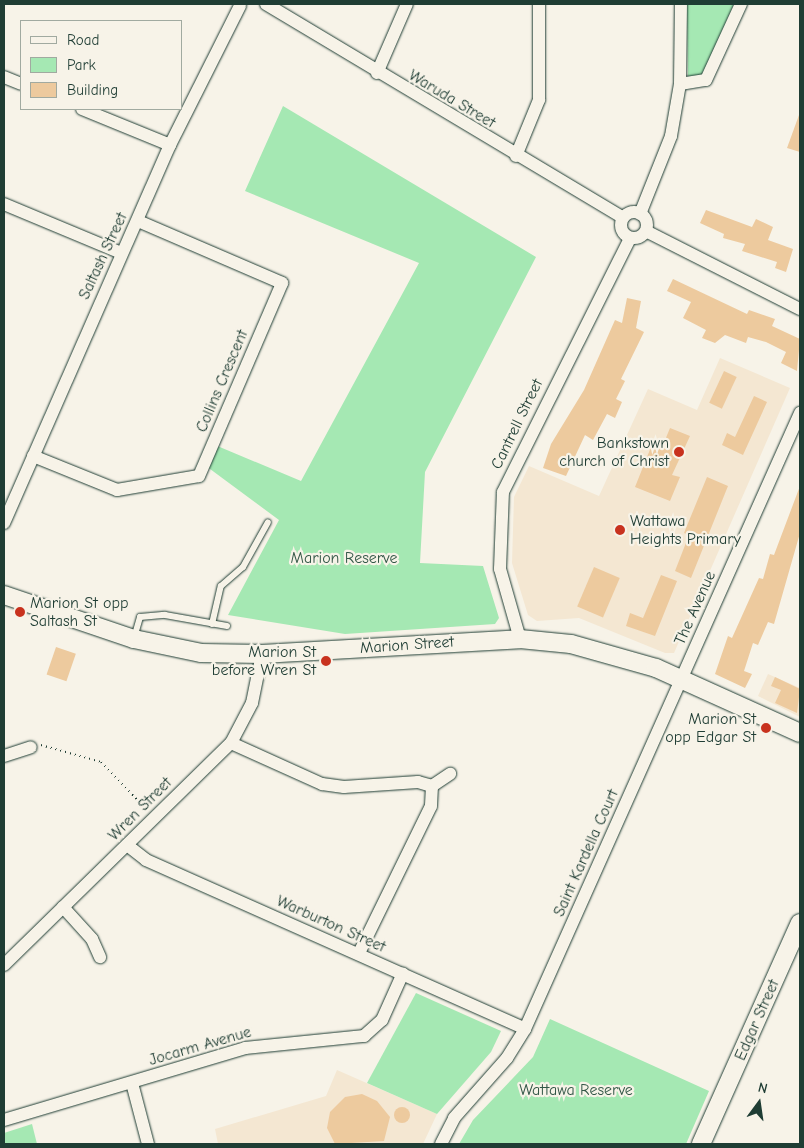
<!DOCTYPE html>
<html>
<head>
<meta charset="utf-8">
<style>
  body { margin:0 }
  #map { position:relative; width:804px; height:1148px; overflow:hidden; background:#f7f3e8; font-family:"Comic Neue",sans-serif }
  div>[style] { position:absolute }
  .built>* { inset:0; background:#f4e7d2 }
  .green>* { inset:0; background:#a5e8b3 }
  .building>* { inset:0; background:#edca9e; transform-origin:0 0 }
  .round { border-radius:50% }
  .path>* { height:2px; margin-top:-1px; transform-origin:0; background:repeating-linear-gradient(90deg,#1f3d34 0 1px,transparent 0 5px) }
  .roads { filter:drop-shadow(0 0 1px #1f3d34) drop-shadow(0 0 1px #1f3d34) }
  .service>* { height:6px; margin:-3px; padding:0 3px; transform-origin:3px; border-radius:3px; background:#f7f3e8 }
  .minor>* { height:12px; margin:-6px; padding:0 6px; transform-origin:6px; border-radius:6px; background:#f7f3e8 }
  .minor>.ring { margin:-6px; padding:0; box-sizing:content-box; background:none; border:12px solid #f7f3e8; border-radius:50% }
  .secondary>* { height:18px; margin:-9px; padding:0 9px; transform-origin:9px; border-radius:9px; background:#f7f3e8 }
  .dots>* { width:14px; height:14px; translate:-50% -50%; box-sizing:border-box; border:2px solid #f7f3e8; border-radius:50% }
  span { translate:-50% -50%; white-space:nowrap; text-align:center; line-height:1.15; -webkit-text-stroke:4.5px #f7f3e8; paint-order:stroke }
  .street-label { font-size:16px; color:#1f3d34 }
  .poi-label { font-size:16px; color:#1f3d34 }
  .right { translate:-100% -50%; text-align:right }
  .left { translate:0 -50%; text-align:left }
  .park-label { font-size:16px; color:#335747 }
  .frame { position:absolute; inset:0; border:5px solid #1f3d34; pointer-events:none }
  .legend { position:absolute; left:20px; top:20px; width:162px; height:90px; box-sizing:border-box; background:#f7f3e8; border:1px solid #a1aaa0; margin:0; padding:6px 9px; list-style:none; font-size:15px; color:#1f3d34 }
  .legend li { display:flex; align-items:center; gap:10px; height:25px }
  .legend b { width:25px; border:1px solid #a1aaa0 }
  .north { position:absolute; left:734px; top:1078px; width:50px; height:50px; -webkit-text-stroke:4px #f7f3e8; paint-order:stroke; rotate:14deg; font-size:14px; font-weight:700; line-height:20px; text-align:center; color:#1f3d34 }
  .north::after { content:''; display:block; margin:auto; width:18px; height:22px; background:#1f3d34; clip-path:polygon(50% 0,100% 100%,50% 72%,0 100%) }
</style>
</head>
<body>
<div id="map">
  <div class="built">
    <i style="clip-path:polygon(720px 358px,790px 388px,674px 653px,665px 653px,579px 618px,537px 621px,528px 615px,512px 563px,514px 497px,529px 466px,599px 496px,648px 389px,697px 410px)"></i>
    <i style="clip-path:polygon(768px 674px,800px 688px,800px 717px,758px 696px)"></i>
    <i style="clip-path:polygon(337px 1070px,437px 1114px,423px 1144px,218px 1144px,215px 1129px,326px 1096px)"></i>
  </div>
  <div class="green">
    <i style="clip-path:polygon(687px 4px,734px 4px,702px 76px,688px 79px)"></i>
    <i style="clip-path:polygon(283px 106px,536px 257px,425px 472px,420px 563px,483px 566px,499px 618px,495px 624px,345px 634px,228px 615px,279px 520px,206px 466px,215px 445px,301px 481px,419px 263px,245px 191px)"></i>
    <i style="clip-path:polygon(416px 993px,501px 1031px,491px 1052px,437px 1114px,367px 1083px)"></i>
    <i style="clip-path:polygon(550px 1019px,709px 1091px,686px 1144px,459px 1144px,473px 1120px,533px 1057px)"></i>
    <i style="clip-path:polygon(32px 1124px,37px 1144px,4px 1144px,4px 1133px)"></i>
  </div>
  <div class="building">
    <i style="clip-path:polygon(799px 115px,800px 115px,800px 152px,787px 148px)"></i>
    <i style="clip-path:polygon(706px 210px,752px 227px,756px 219px,773px 227px,768px 240px,793px 249px,786px 272px,775px 268px,777px 262px,742px 251px,745px 244px,723px 238px,724px 234px,700px 223px)"></i>
    <i style="clip-path:polygon(673px 279px,747px 314px,749px 310px,775px 319px,772px 326px,800px 339px,797px 371px,781px 363px,786px 352px,766px 342px,748px 337px,746px 343px,725px 335px,715px 343px,702px 338px,706px 330px,683px 318px,691px 302px,667px 291px)"></i>
    <i style="clip-path:polygon(627px 298px,641px 301px,636px 328px,644px 332px,621px 379px,625px 381px,616px 399px,622px 402px,615px 418px,607px 414px,593px 440px,585px 435px,566px 476px,543px 468px,551px 444px,584px 390px,615px 320px,622px 323px)"></i>
    <i style="left:724px;top:371px;width:14px;height:35px;rotate:25deg"></i>
    <i style="clip-path:polygon(754px 396px,767px 402px,743px 455px,722px 445px,727px 433px,735px 437px)"></i>
    <i style="clip-path:polygon(670px 428px,690px 436px,672px 475px,680px 477px,670px 501px,635px 487px,653px 442px,663px 445px)"></i>
    <i style="clip-path:polygon(707px 477px,728px 486px,691px 578px,675px 571px,689px 535px,684px 533px)"></i>
    <i style="clip-path:polygon(800px 486px,800px 533px,774px 624px,768px 622px,758px 645px,753px 643px,744px 671px,752px 674px,745px 688px,715px 674px,728px 636px,732px 638px,759px 578px,763px 579px,770px 554px,774px 555px)"></i>
    <i style="left:594px;top:567px;width:28px;height:43px;rotate:23deg"></i>
    <i style="clip-path:polygon(661px 575px,677px 581px,655px 636px,626px 626px,630px 613px,643px 618px)"></i>
    <i style="left:56px;top:647px;width:21px;height:29px;rotate:19deg"></i>
    <i style="clip-path:polygon(775px 677px,800px 689px,797px 713px,775px 703px,781px 690px,771px 686px)"></i>
    <i style="clip-path:polygon(362px 1094px,377px 1101px,390px 1117px,384px 1141px,335px 1144px,327px 1128px,330px 1112px,345px 1097px)"></i>
    <i class="round" style="left:394px;top:1107px;width:16px;height:16px"></i>
  </div>
  <div class="path">
    <i style="left:41px;top:745px;width:62px;rotate:15.8deg"></i>
    <i style="left:101px;top:762px;width:65px;rotate:46.2deg"></i>
  </div>
  <div class="roads">
    <div class="service">
      <i style="left:212px;top:624px;width:39px;rotate:-77deg"></i>
      <i style="left:221px;top:586px;width:29px;rotate:-41deg"></i>
      <i style="left:243px;top:567px;width:51px;rotate:-60.9deg"></i>
      <i style="left:134px;top:638px;width:22px;rotate:-74deg"></i>
      <i style="left:140px;top:617px;width:25px;rotate:-5deg"></i>
      <i style="left:165px;top:615px;width:63px;rotate:10.1deg"></i>
    </div>
    <div class="minor">
      <i style="left:266px;top:4px;width:416px;rotate:30.9deg"></i>
      <i style="left:377px;top:73px;width:75px;rotate:-66.5deg"></i>
      <i style="left:4px;top:77px;width:18px;rotate:22deg"></i>
      <i style="left:680px;top:84px;width:26px;rotate:-9deg"></i>
      <i style="left:706px;top:80px;width:84px;rotate:-65.3deg"></i>
      <i style="left:82px;top:109px;width:95px;rotate:22.2deg"></i>
      <i style="left:516px;top:156px;width:61px;rotate:-67.7deg"></i>
      <i style="left:539px;top:100px;width:96px;rotate:-90deg"></i>
      <i style="left:4px;top:204px;width:127px;rotate:22.7deg"></i>
      <i class="ring" style="left:621px;top:212px;width:14px;height:14px"></i>
      <i style="left:640px;top:214px;width:84px;rotate:-68.3deg"></i>
      <i style="left:671px;top:136px;width:53px;rotate:-80.2deg"></i>
      <i style="left:680px;top:84px;width:80px;rotate:-89.3deg"></i>
      <i style="left:646px;top:231px;width:173px;rotate:26.9deg"></i>
      <i style="left:33px;top:456px;width:91px;rotate:22deg"></i>
      <i style="left:117px;top:490px;width:83px;rotate:-9.7deg"></i>
      <i style="left:199px;top:476px;width:210px;rotate:-66.7deg"></i>
      <i style="left:282px;top:283px;width:157px;rotate:-156.7deg"></i>
      <i style="left:4px;top:523px;width:413px;rotate:-66.3deg"></i>
      <i style="left:170px;top:145px;width:156px;rotate:-63.3deg"></i>
      <i style="left:520px;top:639px;width:73px;rotate:-105.9deg"></i>
      <i style="left:500px;top:569px;width:77px;rotate:-87.8deg"></i>
      <i style="left:503px;top:492px;width:284px;rotate:-63.4deg"></i>
      <i style="left:231px;top:743px;width:100px;rotate:24.3deg"></i>
      <i style="left:322px;top:784px;width:22px;rotate:8deg"></i>
      <i style="left:344px;top:787px;width:74px;rotate:-3.9deg"></i>
      <i style="left:418px;top:782px;width:15px;rotate:16deg"></i>
      <i style="left:432px;top:786px;width:20px;rotate:93deg"></i>
      <i style="left:431px;top:806px;width:164px;rotate:116.1deg"></i>
      <i style="left:4px;top:756px;width:28px;rotate:-18deg"></i>
      <i style="left:432px;top:786px;width:22px;rotate:-34deg"></i>
      <i style="left:127px;top:845px;width:24px;rotate:38deg"></i>
      <i style="left:146px;top:860px;width:415px;rotate:24deg"></i>
      <i style="left:63px;top:907px;width:43px;rotate:47.8deg"></i>
      <i style="left:92px;top:939px;width:20px;rotate:66deg"></i>
      <i style="left:4px;top:965px;width:318px;rotate:-44.4deg"></i>
      <i style="left:231px;top:743px;width:45px;rotate:-62.3deg"></i>
      <i style="left:252px;top:703px;width:50px;rotate:-78.5deg"></i>
      <i style="left:132px;top:1083px;width:63px;rotate:75.3deg"></i>
      <i style="left:4px;top:1120px;width:252px;rotate:-16.6deg"></i>
      <i style="left:245px;top:1048px;width:120px;rotate:-5.8deg"></i>
      <i style="left:364px;top:1036px;width:24px;rotate:-42deg"></i>
      <i style="left:382px;top:1020px;width:51px;rotate:-65.9deg"></i>
      <i style="left:441px;top:1144px;width:29px;rotate:-63deg"></i>
      <i style="left:454px;top:1118px;width:80px;rotate:-48.5deg"></i>
      <i style="left:507px;top:1058px;width:34px;rotate:-58deg"></i>
      <i style="left:525px;top:1029px;width:675px;rotate:-65.94deg"></i>
    </div>
    <div class="secondary">
      <i style="left:4px;top:595px;width:137px;rotate:18.7deg"></i>
      <i style="left:134px;top:639px;width:68px;rotate:11.8deg"></i>
      <i style="left:201px;top:653px;width:61px;rotate:0.9deg"></i>
      <i style="left:262px;top:654px;width:258px;rotate:-3.3deg"></i>
      <i style="left:520px;top:639px;width:51px;rotate:5.6deg"></i>
      <i style="left:571px;top:644px;width:88px;rotate:15.8deg"></i>
      <i style="left:656px;top:668px;width:158px;rotate:24.3deg"></i>
      <i style="left:701px;top:1144px;width:242px;rotate:-65.9deg"></i>
    </div>
  </div>
  <div class="dots">
    <i style="left:679px;top:452px;background:#c8321e"></i>
    <i style="left:620px;top:530px;background:#c8321e"></i>
    <i style="left:20px;top:612px;background:#c8321e"></i>
    <i style="left:326px;top:661px;background:#c8321e"></i>
    <i style="left:766px;top:728px;background:#c8321e"></i>
  </div>
  <div class="street-label">
    <span style="left:452px;top:99px;rotate:31deg">Waruda Street</span>
    <span style="left:103px;top:256px;rotate:-65deg">Saltash Street</span>
    <span style="left:222px;top:381px;rotate:-67deg">Collins Crescent</span>
    <span style="left:517px;top:424px;rotate:-64deg">Cantrell Street</span>
    <span style="left:695px;top:608px;rotate:-66deg">The Avenue</span>
    <span style="left:407px;top:645px;rotate:-4deg">Marion Street</span>
    <span style="left:140px;top:809px;rotate:-45deg">Wren Street</span>
    <span style="left:586px;top:853px;rotate:-66deg">Saint Kardella Court</span>
    <span style="left:331px;top:924px;rotate:24deg">Warburton Street</span>
    <span style="left:757px;top:1020px;rotate:-66deg">Edgar Street</span>
    <span style="left:200px;top:1046px;rotate:-16deg">Jocarm Avenue</span>
  </div>
  <div class="poi-label">
    <span class="right" style="left:669px;top:452px">Bankstown<br>church of Christ</span>
    <span class="left" style="left:630px;top:530px">Wattawa<br>Heights Primary</span>
    <span class="left" style="left:30px;top:612px">Marion St opp<br>Saltash St</span>
    <span class="right" style="left:316px;top:661px">Marion St<br>before Wren St</span>
    <span class="right" style="left:756px;top:728px">Marion St<br>opp Edgar St</span>
  </div>
  <div class="park-label">
    <span style="left:344px;top:558px">Marion Reserve</span>
    <span style="left:576px;top:1090px">Wattawa Reserve</span>
  </div>
  <div class="frame"></div>
  <ul class="legend">
  <li><b style="height:6px;background:#f7f3e8"></b>Road</li>
  <li><b style="height:14px;background:#a5e8b3"></b>Park</li>
  <li><b style="height:14px;background:#edca9e"></b>Building</li>
  </ul>
  <div class="north">N</div>
</div>
</body>
</html>
